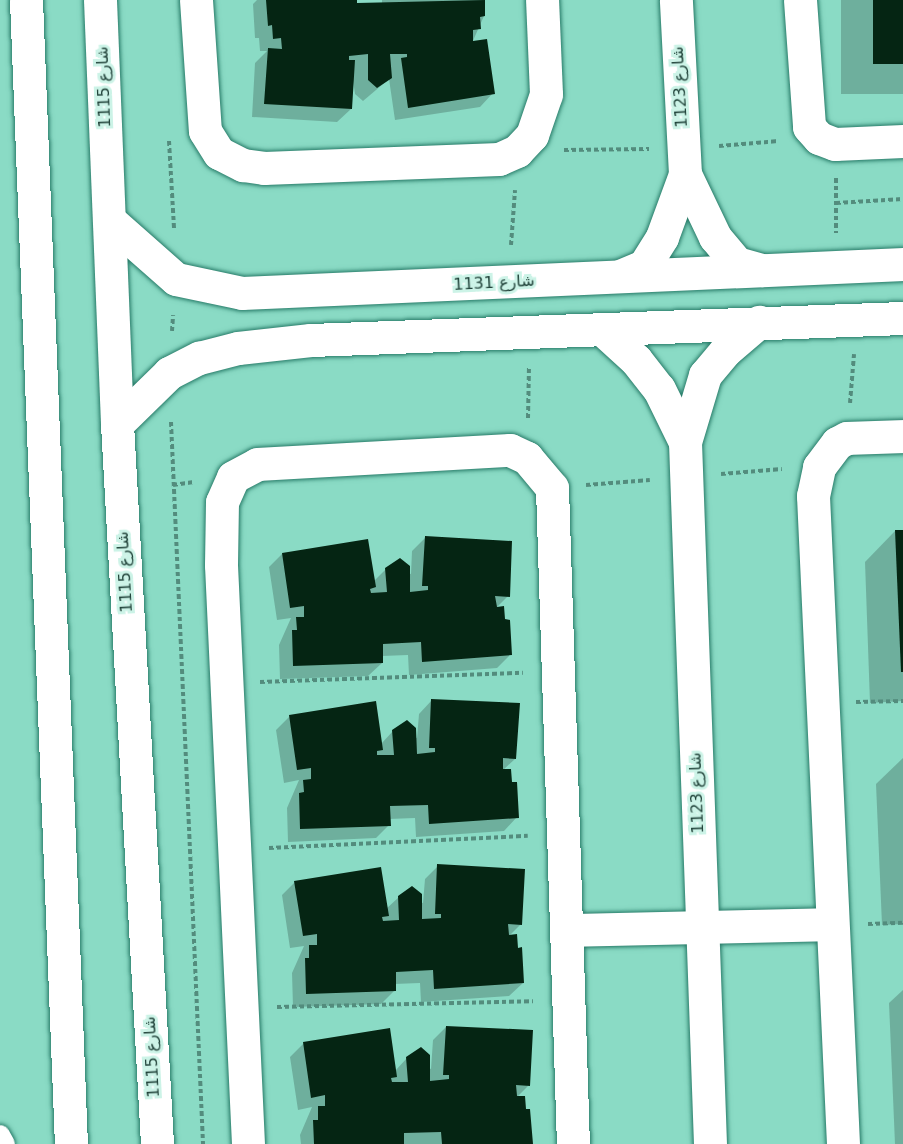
<!DOCTYPE html>
<html>
<head>
<meta charset="utf-8">
<style>
  body { margin:0 }
  #map { position:relative; width:903px; height:1144px; overflow:hidden; background:#8adbc5; font-family:"DejaVu Sans","Noto Sans Arabic",sans-serif }
  div>[style] { position:absolute }
  .shadow>* { inset:0; background:#0003; transform-origin:0 0 }
  .building>* { inset:0; background:#052513; transform-origin:0 0 }
  .path>* { height:4px; margin-top:-2px; transform-origin:0; background:repeating-linear-gradient(90deg,#538c7d 0 4.5px,transparent 0 7.5px) }
  .roads { filter:drop-shadow(0 0 2px #277b68) drop-shadow(0 0 2px #277b68) }
  .service>* { height:20px; margin:-10px; padding:0 10px; transform-origin:10px; border-radius:10px; background:#fff }
  .minor>* { height:33px; margin:-16.5px; padding:0 16.5px; transform-origin:16.5px; border-radius:16.5px; background:#fff }
  .tertiary>* { height:33px; margin:-16.5px; padding:0 16.5px; transform-origin:16.5px; border-radius:16.5px; background:#fff }
  span { translate:-50% -50%; white-space:nowrap; text-align:center; line-height:1.15; -webkit-text-stroke:6px #ccf3e7; paint-order:stroke }
  .street-label { font-size:16px; color:#204239 }
</style>
</head>
<body>
<div id="map">
  <div class="shadow">
    <i style="clip-path:polygon(257px 0,355px 0,356px 5px,382px 4px,382px 0,483px 0,484px 16px,472px 43px,493px 93px,480px 107px,395px 120px,389px 79px,363px 101px,355px 94px,353px 80px,351px 109px,337px 122px,252px 117px,255px 63px,267px 51px,260px 51px,259px 38px,255px 38px,253px 4px)"></i>
    <i style="left:841px;top:0;width:62px;height:94px"></i>
    <i style="clip-path:polygon(895px 531px,903px 531px,903px 701px,870px 703px,865px 562px)"></i>
    <i style="clip-path:polygon(425px 538px,508px 596px,496px 608px,504px 621px,510px 655px,497px 668px,409px 675px,408px 655px,382px 656px,382px 663px,368px 676px,280px 679px,279px 645px,291px 618px,277px 620px,269px 567px,282px 554px,374px 581px,386px 569px,411px 574px,412px 551px)"></i>
    <i style="clip-path:polygon(432px 700px,515px 759px,502px 771px,517px 817px,504px 831px,416px 837px,415px 818px,389px 819px,389px 825px,376px 838px,288px 842px,287px 808px,299px 780px,284px 783px,276px 730px,290px 716px,381px 744px,393px 731px,417px 738px,419px 714px)"></i>
    <i style="clip-path:polygon(903px 758px,903px 924px,882px 925px,876px 784px)"></i>
    <i style="clip-path:polygon(438px 866px,521px 924px,509px 936px,523px 983px,509px 996px,421px 1002px,420px 983px,394px 984px,394px 991px,381px 1004px,293px 1007px,292px 973px,304px 946px,290px 948px,282px 895px,295px 882px,386px 909px,399px 897px,423px 903px,425px 879px)"></i>
    <i style="clip-path:polygon(903px 990px,903px 1144px,895px 1144px,889px 1003px)"></i>
    <i style="clip-path:polygon(446px 1027px,528px 1086px,516px 1098px,531px 1144px,301px 1144px,300px 1135px,312px 1107px,298px 1110px,290px 1057px,304px 1043px,395px 1071px,407px 1058px,431px 1069px,433px 1040px)"></i>
  </div>
  <div class="building">
    <i style="clip-path:polygon(266px 0,357px 0,357px 3px,485px 0,485px 16px,480px 17px,481px 29px,473px 30px,473px 41px,487px 39px,495px 94px,408px 108px,401px 58px,407px 57px,407px 54px,390px 54px,392px 78px,377px 88px,368px 80px,368px 54px,349px 56px,349px 60px,355px 60px,352px 109px,264px 104px,268px 48px,282px 49px,281px 38px,273px 39px,272px 25px,268px 26px)"></i>
    <i style="left:873px;top:0;width:30px;height:64px"></i>
    <i style="clip-path:polygon(895px 530px,903px 530px,903px 672px,901px 672px)"></i>
    <i style="clip-path:polygon(425px 536px,512px 541px,510px 597px,495px 596px,497px 607px,504px 606px,505px 619px,510px 620px,512px 655px,422px 662px,421px 642px,383px 644px,383px 663px,293px 666px,292px 630px,297px 630px,296px 617px,304px 617px,304px 606px,290px 608px,282px 553px,368px 539px,376px 587px,370px 589px,371px 593px,387px 592px,385px 568px,400px 558px,410px 566px,410px 592px,428px 590px,428px 586px,422px 586px)"></i>
    <i style="clip-path:polygon(431px 699px,520px 703px,516px 759px,503px 758px,503px 769px,511px 769px,512px 782px,517px 782px,519px 818px,429px 824px,428px 805px,390px 806px,391px 826px,300px 829px,299px 793px,304px 792px,303px 780px,311px 779px,311px 768px,297px 770px,289px 715px,376px 701px,383px 750px,377px 751px,377px 755px,394px 755px,392px 730px,407px 720px,416px 728px,417px 754px,435px 752px,435px 748px,429px 748px)"></i>
    <i style="clip-path:polygon(437px 864px,525px 869px,522px 925px,508px 924px,509px 935px,517px 934px,518px 948px,522px 947px,524px 983px,434px 989px,433px 970px,396px 972px,396px 991px,306px 994px,305px 958px,309px 958px,309px 945px,317px 945px,317px 934px,303px 936px,294px 881px,381px 867px,389px 916px,382px 917px,383px 921px,399px 920px,398px 896px,412px 886px,422px 894px,422px 919px,441px 918px,441px 914px,435px 914px)"></i>
    <i style="clip-path:polygon(446px 1026px,533px 1030px,530px 1086px,516px 1085px,517px 1096px,525px 1096px,526px 1109px,530px 1109px,533px 1144px,442px 1144px,441px 1132px,404px 1133px,404px 1144px,314px 1144px,313px 1120px,318px 1120px,318px 1106px,325px 1106px,325px 1095px,311px 1098px,303px 1042px,390px 1028px,397px 1077px,391px 1078px,392px 1082px,408px 1082px,406px 1057px,421px 1047px,430px 1055px,430px 1081px,449px 1079px,449px 1075px,443px 1075px)"></i>
  </div>
  <div class="path">
    <i style="left:169px;top:141px;width:88px;rotate:86.7deg"></i>
    <i style="left:719px;top:146px;width:59px;rotate:-4.8deg"></i>
    <i style="left:564px;top:150px;width:85px;rotate:-0.7deg"></i>
    <i style="left:836px;top:178px;width:55px;rotate:90deg"></i>
    <i style="left:836px;top:203px;width:67px;rotate:-3.4deg"></i>
    <i style="left:511px;top:245px;width:55px;rotate:-85.8deg"></i>
    <i style="left:172px;top:331px;width:16px;rotate:-86deg"></i>
    <i style="left:850px;top:403px;width:49px;rotate:-85.3deg"></i>
    <i style="left:528px;top:418px;width:52px;rotate:-88.9deg"></i>
    <i style="left:171px;top:422px;width:723px;rotate:87.46deg"></i>
    <i style="left:721px;top:474px;width:61px;rotate:-4.7deg"></i>
    <i style="left:173px;top:485px;width:21px;rotate:-8deg"></i>
    <i style="left:586px;top:485px;width:64px;rotate:-4.5deg"></i>
    <i style="left:260px;top:682px;width:263px;rotate:-2deg"></i>
    <i style="left:856px;top:702px;width:47px;rotate:-1.2deg"></i>
    <i style="left:269px;top:848px;width:259px;rotate:-2.7deg"></i>
    <i style="left:868px;top:924px;width:35px;rotate:-2deg"></i>
    <i style="left:277px;top:1007px;width:256px;rotate:-1.3deg"></i>
  </div>
  <div class="roads">
    <div class="service">
      <i style="left:0;top:1135px;width:10px;rotate:61deg"></i>
    </div>
    <div class="minor">
      <i style="left:196px;top:0;width:131px;rotate:86.1deg"></i>
      <i style="left:205px;top:131px;width:26px;rotate:58deg"></i>
      <i style="left:219px;top:153px;width:27px;rotate:27deg"></i>
      <i style="left:243px;top:165px;width:21px;rotate:8deg"></i>
      <i style="left:264px;top:168px;width:235px;rotate:-2.2deg"></i>
      <i style="left:499px;top:159px;width:20px;rotate:-24deg"></i>
      <i style="left:517px;top:151px;width:22px;rotate:-47deg"></i>
      <i style="left:532px;top:135px;width:43px;rotate:-71.1deg"></i>
      <i style="left:546px;top:94px;width:94px;rotate:-92.4deg"></i>
      <i style="left:800px;top:0;width:127px;rotate:85.9deg"></i>
      <i style="left:809px;top:127px;width:15px;rotate:48deg"></i>
      <i style="left:819px;top:138px;width:17px;rotate:21deg"></i>
      <i style="left:835px;top:144px;width:68px;rotate:-2.5deg"></i>
      <i style="left:685px;top:174px;width:70px;rotate:64.5deg"></i>
      <i style="left:715px;top:237px;width:34px;rotate:50deg"></i>
      <i style="left:737px;top:263px;width:26px;rotate:16deg"></i>
      <i style="left:109px;top:220px;width:89px;rotate:41.4deg"></i>
      <i style="left:176px;top:279px;width:67px;rotate:12deg"></i>
      <i style="left:242px;top:293px;width:662px;rotate:-2.51deg"></i>
      <i style="left:620px;top:276px;width:26px;rotate:-23deg"></i>
      <i style="left:644px;top:266px;width:34px;rotate:-58deg"></i>
      <i style="left:662px;top:237px;width:67px;rotate:-69.9deg"></i>
      <i style="left:685px;top:174px;width:174px;rotate:-93deg"></i>
      <i style="left:602px;top:329px;width:46px;rotate:42.4deg"></i>
      <i style="left:636px;top:360px;width:37px;rotate:52deg"></i>
      <i style="left:659px;top:389px;width:59px;rotate:63.9deg"></i>
      <i style="left:117px;top:424px;width:73px;rotate:-44.4deg"></i>
      <i style="left:169px;top:373px;width:34px;rotate:-27deg"></i>
      <i style="left:199px;top:358px;width:40px;rotate:-14.4deg"></i>
      <i style="left:238px;top:348px;width:73px;rotate:-6.3deg"></i>
      <i style="left:311px;top:340px;width:592px;rotate:-2.13deg"></i>
      <i style="left:568px;top:930px;width:264px;rotate:-1.3deg"></i>
      <i style="left:248px;top:1144px;width:580px;rotate:-92.67deg"></i>
      <i style="left:221px;top:565px;width:63px;rotate:-89.1deg"></i>
      <i style="left:222px;top:502px;width:27px;rotate:-66deg"></i>
      <i style="left:233px;top:477px;width:27px;rotate:-28deg"></i>
      <i style="left:257px;top:464px;width:253px;rotate:-3.2deg"></i>
      <i style="left:510px;top:450px;width:19px;rotate:25deg"></i>
      <i style="left:527px;top:458px;width:39px;rotate:50deg"></i>
      <i style="left:552px;top:488px;width:656px;rotate:88.17deg"></i>
      <i style="left:710px;top:1144px;width:702px;rotate:-92.04deg"></i>
      <i style="left:685px;top:442px;width:70px;rotate:-73.4deg"></i>
      <i style="left:705px;top:375px;width:31px;rotate:-50deg"></i>
      <i style="left:725px;top:351px;width:45px;rotate:-40.5deg"></i>
      <i style="left:843px;top:1144px;width:649px;rotate:-92.65deg"></i>
      <i style="left:813px;top:496px;width:30px;rotate:-78deg"></i>
      <i style="left:819px;top:467px;width:30px;rotate:-53deg"></i>
      <i style="left:837px;top:443px;width:11px;rotate:-27deg"></i>
      <i style="left:847px;top:438px;width:56px;rotate:-2deg"></i>
    </div>
    <div class="tertiary">
      <i style="left:26px;top:0;width:1145px;rotate:87.75deg"></i>
      <i style="left:100px;top:0;width:424px;rotate:87.7deg"></i>
      <i style="left:117px;top:424px;width:721px;rotate:86.82deg"></i>
    </div>
  </div>
  <div class="street-label">
    <span style="left:104px;top:87px;rotate:-92deg">شارع 1115</span>
    <span style="left:680px;top:87px;rotate:-93deg">شارع 1123</span>
    <span style="left:494px;top:283px;rotate:-3deg">شارع 1131</span>
    <span style="left:125px;top:572px;rotate:-93deg">شارع 1115</span>
    <span style="left:697px;top:793px;rotate:-92deg">شارع 1123</span>
    <span style="left:152px;top:1057px;rotate:-93deg">شارع 1115</span>
  </div>
</div>
</body>
</html>
